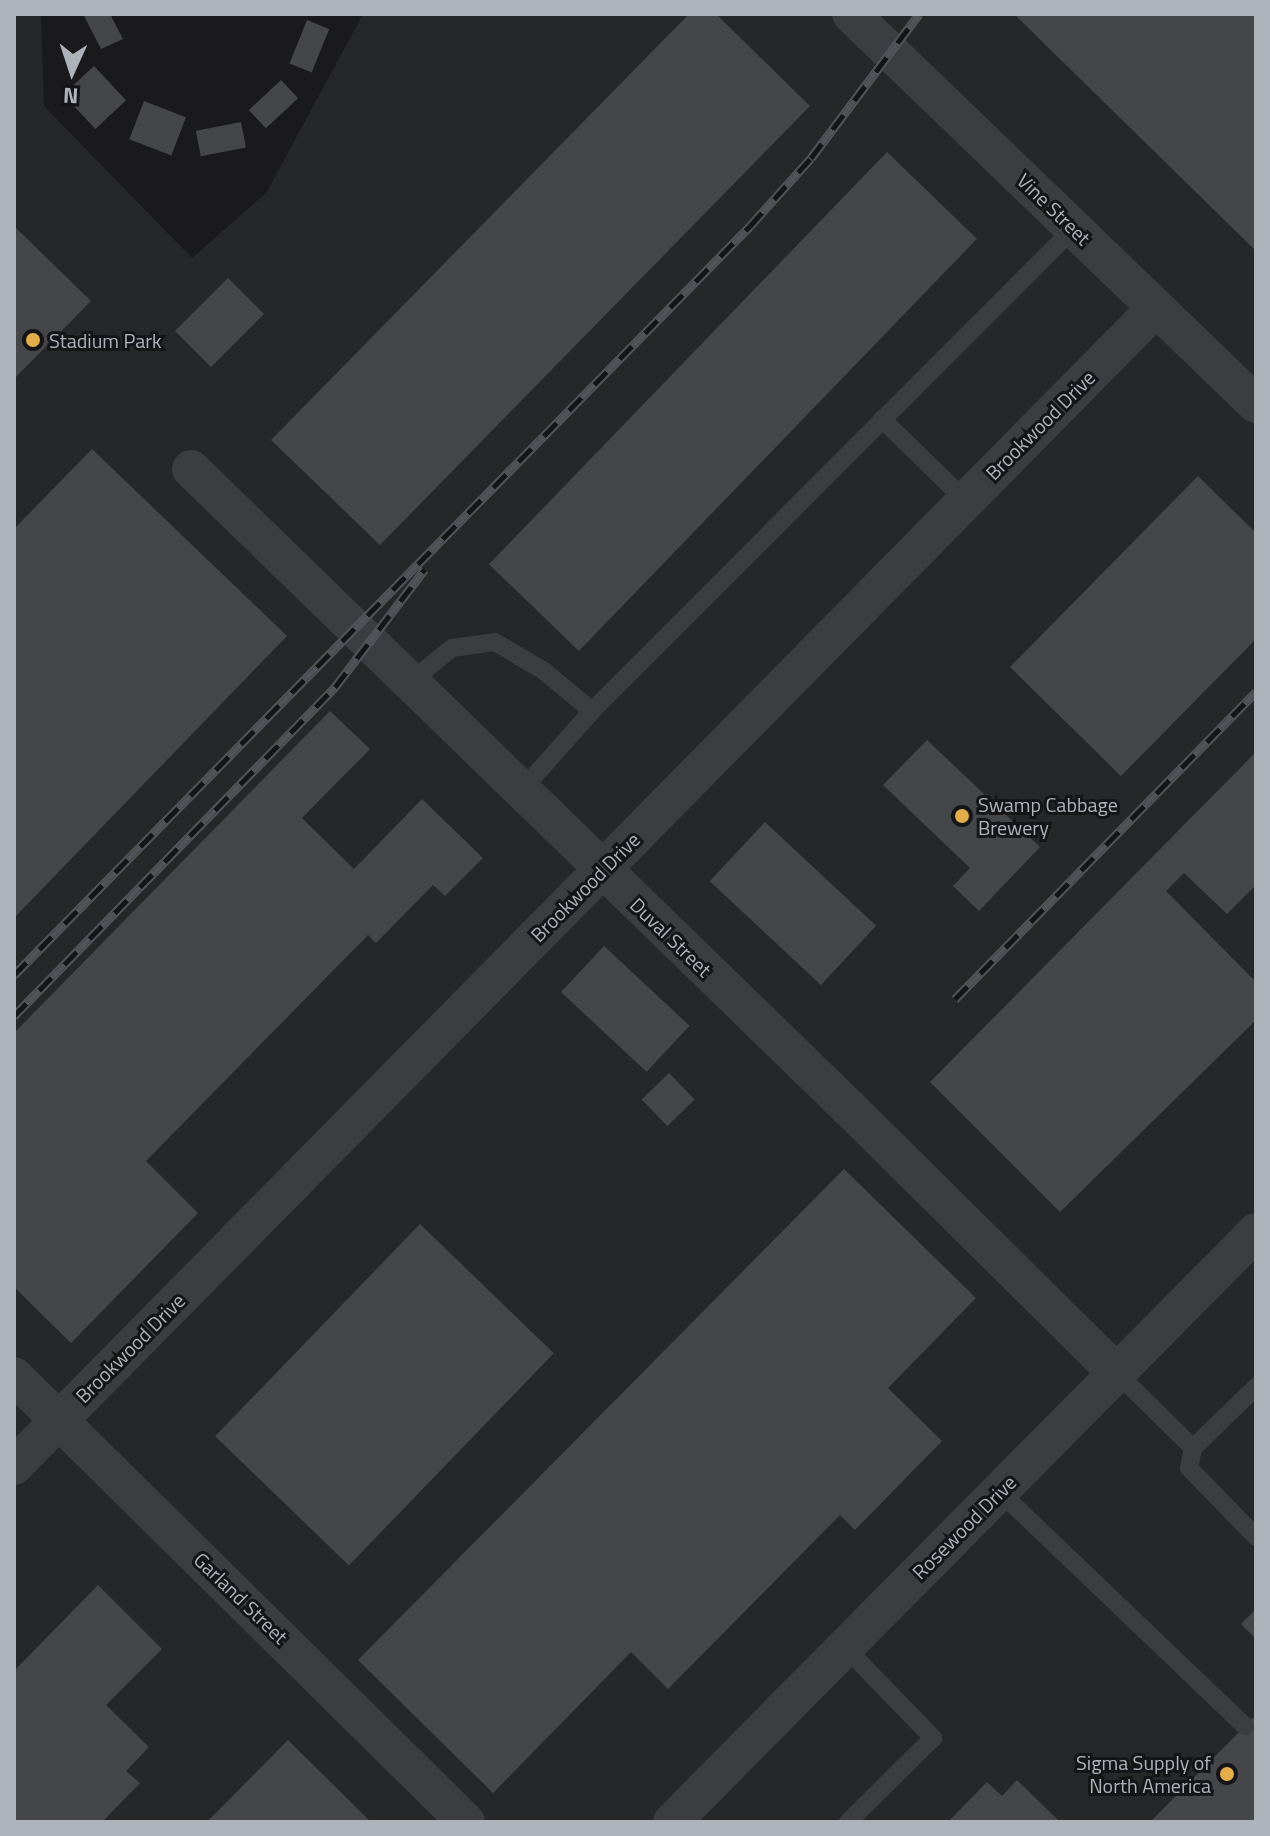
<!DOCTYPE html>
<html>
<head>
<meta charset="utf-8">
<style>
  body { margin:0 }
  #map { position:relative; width:1270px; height:1836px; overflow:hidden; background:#1a1a1c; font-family:"Titillium Web",sans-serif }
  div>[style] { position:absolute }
  .built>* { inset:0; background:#262729 }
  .building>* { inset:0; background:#454649; transform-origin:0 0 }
  .service>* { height:18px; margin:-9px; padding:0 9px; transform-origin:9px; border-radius:9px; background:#3c3d41 }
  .minor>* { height:38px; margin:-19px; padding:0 19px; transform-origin:19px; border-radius:19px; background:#3c3d41 }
  .rail>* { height:9px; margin-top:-4.5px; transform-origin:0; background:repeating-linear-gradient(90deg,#151517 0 18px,#515358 0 36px); box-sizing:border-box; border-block:2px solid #515358 }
  .dots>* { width:22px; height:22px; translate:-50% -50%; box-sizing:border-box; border:4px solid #151517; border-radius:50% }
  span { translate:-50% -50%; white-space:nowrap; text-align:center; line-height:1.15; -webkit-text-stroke:6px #151517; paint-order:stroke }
  .street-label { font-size:20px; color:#aeb2bb }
  .poi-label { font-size:20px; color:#aeb2bb }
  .left { translate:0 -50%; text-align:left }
  .right { translate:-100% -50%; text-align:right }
  .frame { position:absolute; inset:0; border:16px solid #aeb2bb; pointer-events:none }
  .north { position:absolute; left:32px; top:32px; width:80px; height:80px; -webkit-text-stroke:6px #151517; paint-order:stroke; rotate:183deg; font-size:22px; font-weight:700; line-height:32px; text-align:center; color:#aeb2bb }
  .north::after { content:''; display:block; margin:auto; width:28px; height:36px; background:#aeb2bb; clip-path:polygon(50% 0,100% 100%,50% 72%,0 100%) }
</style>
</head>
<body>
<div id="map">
  <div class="built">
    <i style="clip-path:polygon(14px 14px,41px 15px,44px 106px,192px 258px,266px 193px,363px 14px,1256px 14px,1256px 1822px,14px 1822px)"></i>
  </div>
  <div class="building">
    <i style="clip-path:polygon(83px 14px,110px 14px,123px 39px,101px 49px)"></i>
    <i style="clip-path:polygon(689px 14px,716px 14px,810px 106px,380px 545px,271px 440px)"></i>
    <i style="clip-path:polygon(1014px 14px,1256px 14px,1256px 251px)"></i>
    <i style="left:307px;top:20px;width:24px;height:47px;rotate:22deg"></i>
    <i style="left:94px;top:66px;width:47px;height:42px;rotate:47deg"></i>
    <i style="left:281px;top:80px;width:25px;height:44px;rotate:47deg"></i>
    <i style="left:144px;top:101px;width:45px;height:41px;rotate:21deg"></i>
    <i style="left:241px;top:122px;width:26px;height:46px;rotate:79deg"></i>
    <i style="left:887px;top:152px;width:125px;height:573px;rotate:44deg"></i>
    <i style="clip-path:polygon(14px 226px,91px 301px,14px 379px)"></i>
    <i style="left:228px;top:278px;width:51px;height:75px;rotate:45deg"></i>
    <i style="clip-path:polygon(92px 449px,287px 636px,14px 918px,14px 529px)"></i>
    <i style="clip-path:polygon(1198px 476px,1256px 533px,1256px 639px,1121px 776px,1010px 667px)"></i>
    <i style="clip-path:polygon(330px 711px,370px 749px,302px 818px,354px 869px,422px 799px,483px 858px,445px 896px,433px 885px,376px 943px,368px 935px,146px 1161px,198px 1213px,71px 1343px,14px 1287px,14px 1033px)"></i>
    <i style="clip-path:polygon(927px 740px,1040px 847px,979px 911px,953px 886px,970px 868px,883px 785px)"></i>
    <i style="clip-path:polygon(1256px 752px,1256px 885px,1227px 914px,1184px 873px,1166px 891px,1256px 982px,1256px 1020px,1060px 1212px,930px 1082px)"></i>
    <i style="left:765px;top:822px;width:152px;height:81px;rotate:43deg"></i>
    <i style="left:604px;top:946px;width:117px;height:63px;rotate:43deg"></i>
    <i style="left:669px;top:1073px;width:37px;height:38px;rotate:46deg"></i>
    <i style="clip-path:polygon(844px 1169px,976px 1298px,888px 1388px,942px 1441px,855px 1530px,840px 1515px,668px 1689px,631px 1652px,493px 1793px,358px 1660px)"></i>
    <i style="left:420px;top:1224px;width:186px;height:295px;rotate:44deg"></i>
    <i style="clip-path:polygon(98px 1585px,162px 1649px,106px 1705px,149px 1747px,126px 1771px,140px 1783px,102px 1822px,14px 1822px,14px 1671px)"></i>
    <i style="clip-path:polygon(1256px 1609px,1256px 1639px,1241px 1624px)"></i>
    <i style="clip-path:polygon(1256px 1715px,1256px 1822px,1150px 1822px,1245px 1726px)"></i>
    <i style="clip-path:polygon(288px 1740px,371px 1822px,207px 1822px)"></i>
    <i style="clip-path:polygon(1017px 1780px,1060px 1822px,948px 1822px,987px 1782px,1002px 1796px)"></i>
  </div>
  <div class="service">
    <i style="left:882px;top:419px;width:117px;rotate:44.3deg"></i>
    <i style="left:410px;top:682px;width:54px;rotate:-39deg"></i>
    <i style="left:452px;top:648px;width:43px;rotate:-7.9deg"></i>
    <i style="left:495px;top:642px;width:57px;rotate:30.6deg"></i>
    <i style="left:544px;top:671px;width:62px;rotate:39.8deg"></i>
    <i style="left:521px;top:791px;width:107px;rotate:-48.4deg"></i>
    <i style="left:592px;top:711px;width:682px;rotate:-45.06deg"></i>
    <i style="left:1117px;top:1373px;width:107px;rotate:44.6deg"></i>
    <i style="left:1193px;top:1448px;width:88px;rotate:-44.1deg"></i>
    <i style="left:1193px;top:1448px;width:20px;rotate:101deg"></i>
    <i style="left:1189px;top:1468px;width:96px;rotate:45.8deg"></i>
    <i style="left:1000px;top:1492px;width:339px;rotate:43.7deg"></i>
    <i style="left:845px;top:1647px;width:127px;rotate:46deg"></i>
    <i style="left:933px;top:1738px;width:120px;rotate:135.3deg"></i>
  </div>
  <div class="minor">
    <i style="left:851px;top:14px;width:562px;rotate:43.92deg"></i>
    <i style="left:191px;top:469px;width:917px;rotate:44.16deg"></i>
    <i style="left:849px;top:1108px;width:377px;rotate:44.7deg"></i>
    <i style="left:14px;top:1376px;width:635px;rotate:44.62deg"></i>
    <i style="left:14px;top:1466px;width:1626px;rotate:-45.4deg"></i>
    <i style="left:672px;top:1822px;width:830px;rotate:-45.29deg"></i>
  </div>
  <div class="rail">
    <i style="left:14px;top:975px;width:1050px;rotate:-45.5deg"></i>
    <i style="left:750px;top:226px;width:91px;rotate:-48.1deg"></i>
    <i style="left:811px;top:158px;width:180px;rotate:-53.1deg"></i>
    <i style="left:955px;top:999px;width:430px;rotate:-45.6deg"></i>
    <i style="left:14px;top:1016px;width:460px;rotate:-45.7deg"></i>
    <i style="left:335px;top:687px;width:148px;rotate:-52.7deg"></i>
  </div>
  <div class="dots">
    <i style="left:33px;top:340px;background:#e4ad4b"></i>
    <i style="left:962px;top:816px;background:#e4ad4b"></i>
    <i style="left:1227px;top:1774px;background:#e4ad4b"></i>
  </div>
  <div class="street-label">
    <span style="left:1054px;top:209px;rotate:44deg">Vine Street</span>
    <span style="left:1040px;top:425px;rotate:-45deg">Brookwood Drive</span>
    <span style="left:585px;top:887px;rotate:-45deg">Brookwood Drive</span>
    <span style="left:671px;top:937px;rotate:44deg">Duval Street</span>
    <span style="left:130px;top:1348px;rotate:-45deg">Brookwood Drive</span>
    <span style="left:964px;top:1527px;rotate:-45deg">Rosewood Drive</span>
    <span style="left:241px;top:1598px;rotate:44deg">Garland Street</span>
  </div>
  <div class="poi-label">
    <span class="left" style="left:49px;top:340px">Stadium Park</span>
    <span class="left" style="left:978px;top:816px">Swamp Cabbage<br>Brewery</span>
    <span class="right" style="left:1211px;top:1774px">Sigma Supply of<br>North America</span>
  </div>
  <div class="frame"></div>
  <div class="north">N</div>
</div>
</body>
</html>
